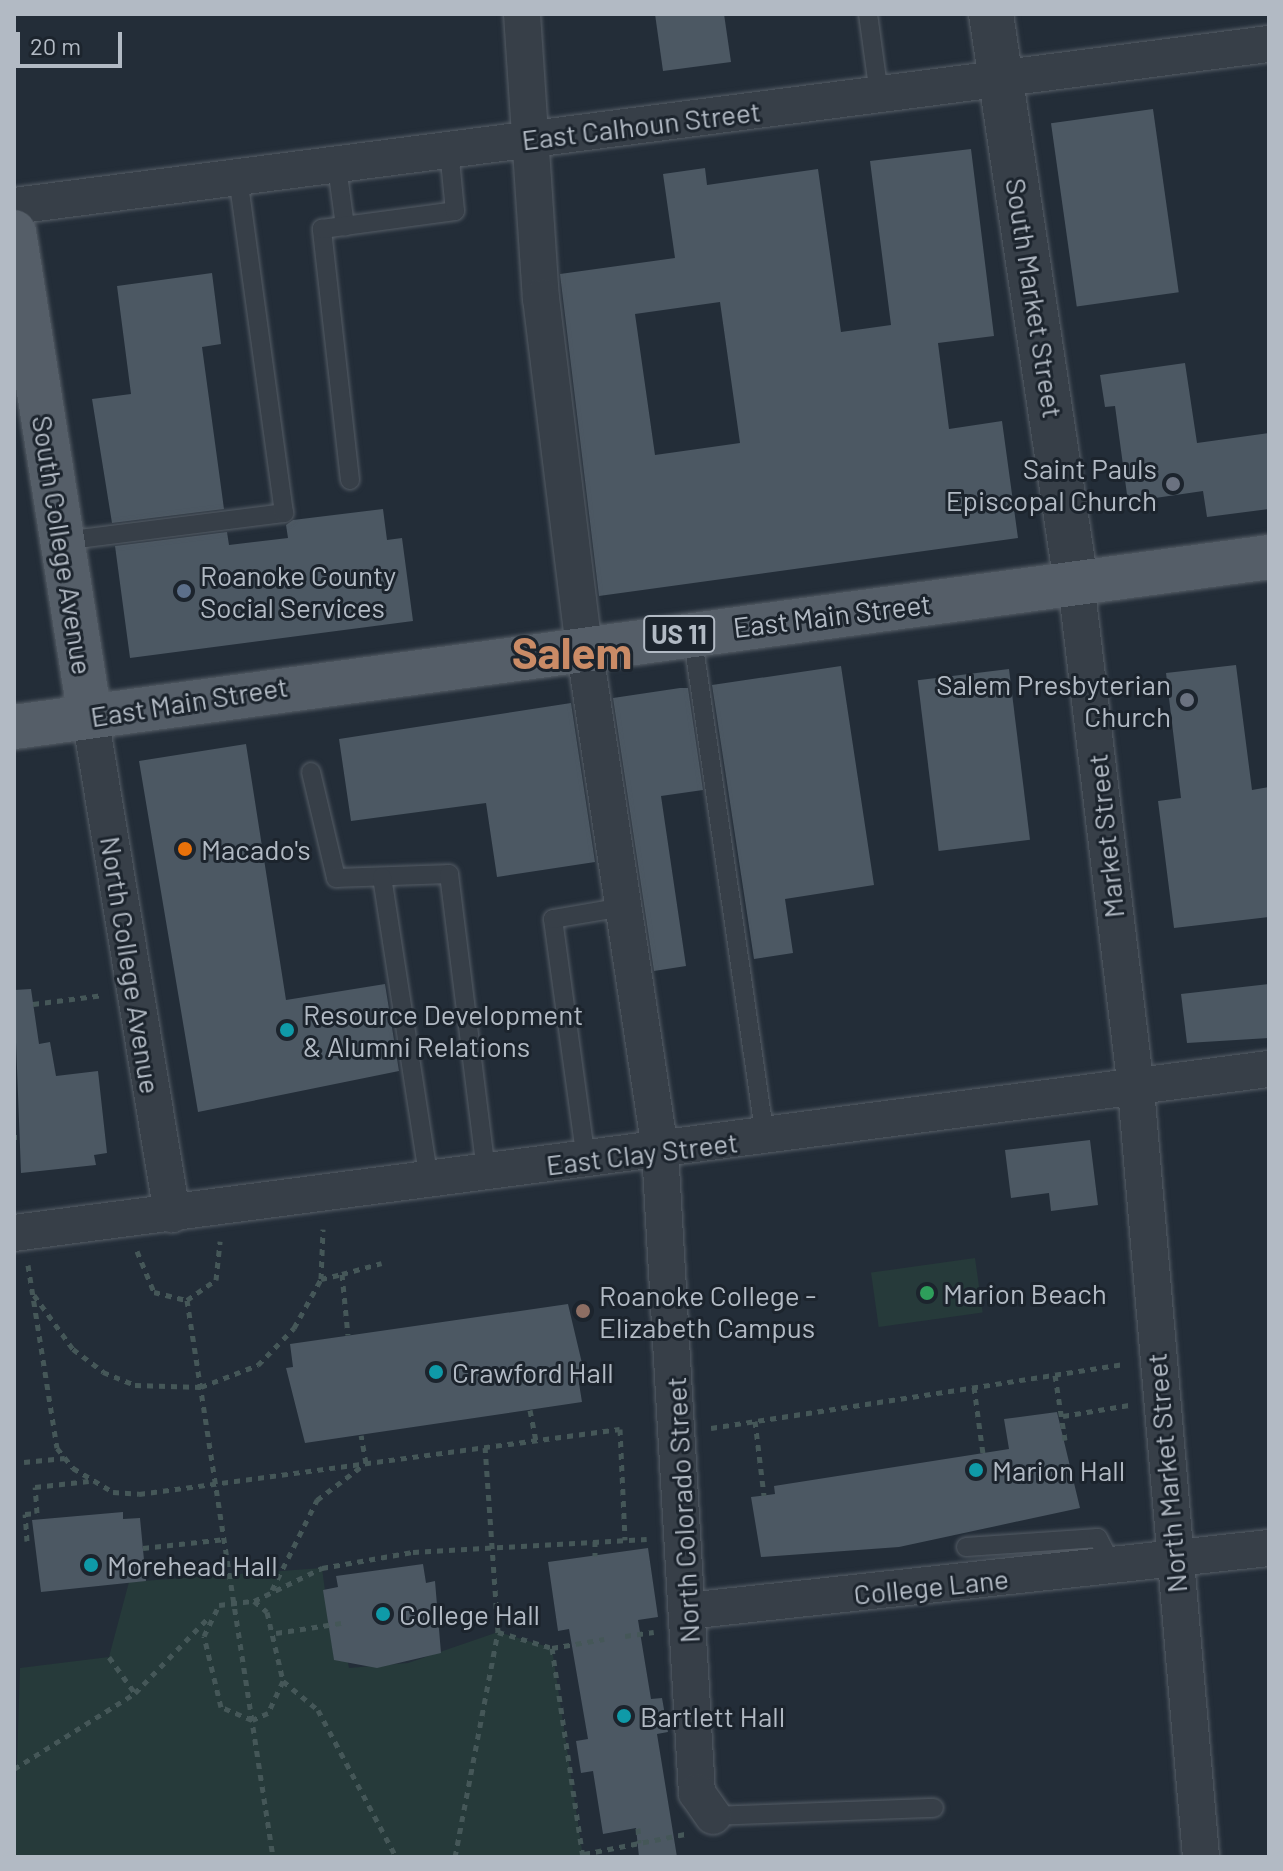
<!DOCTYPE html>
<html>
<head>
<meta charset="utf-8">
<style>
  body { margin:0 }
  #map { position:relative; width:1283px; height:1871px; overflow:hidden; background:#232d38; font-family:Barlow,sans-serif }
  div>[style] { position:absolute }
  .green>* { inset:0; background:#263a3a; transform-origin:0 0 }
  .building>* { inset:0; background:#4c5863; transform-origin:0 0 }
  .path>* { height:5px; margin-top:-2.5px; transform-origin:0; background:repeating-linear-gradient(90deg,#455758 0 6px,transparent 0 12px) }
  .roads { filter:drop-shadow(0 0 2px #555d66) drop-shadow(0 0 2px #555d66) }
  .service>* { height:18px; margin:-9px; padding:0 9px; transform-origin:9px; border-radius:9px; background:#373f48 }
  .minor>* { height:36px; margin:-18px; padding:0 18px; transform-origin:18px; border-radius:18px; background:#373f48 }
  .tertiary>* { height:44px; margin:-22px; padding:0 22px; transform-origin:22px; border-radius:22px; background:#373f48 }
  .primary>* { height:44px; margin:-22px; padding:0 22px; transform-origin:22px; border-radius:22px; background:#555e68 }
  .dots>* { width:22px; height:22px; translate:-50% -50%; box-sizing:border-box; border:4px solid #1c242d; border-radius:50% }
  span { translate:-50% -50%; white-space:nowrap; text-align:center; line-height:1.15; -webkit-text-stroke:6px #1c242d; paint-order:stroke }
  .shield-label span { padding:2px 6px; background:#1c242d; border:2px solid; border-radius:6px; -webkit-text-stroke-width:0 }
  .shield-label { font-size:26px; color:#b2bac4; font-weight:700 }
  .street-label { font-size:28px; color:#b2bac4 }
  .poi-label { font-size:28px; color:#b2bac4 }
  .right { translate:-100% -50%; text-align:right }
  .left { translate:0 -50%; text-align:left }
  .town-label { font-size:44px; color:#ca8b66; font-weight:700 }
  .frame { position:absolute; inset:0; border:16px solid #b2bac4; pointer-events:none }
  .scale { position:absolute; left:16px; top:32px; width:106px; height:36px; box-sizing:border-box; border:4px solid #b2bac4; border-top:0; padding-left:10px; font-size:24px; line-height:28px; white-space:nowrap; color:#b2bac4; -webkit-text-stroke:6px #1c242d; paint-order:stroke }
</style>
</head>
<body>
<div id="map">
  <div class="green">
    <i style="left:975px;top:1258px;width:55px;height:105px;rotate:82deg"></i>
    <i style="clip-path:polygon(322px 1568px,334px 1659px,347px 1658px,349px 1668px,408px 1663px,498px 1632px,552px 1648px,583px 1857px,14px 1857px,20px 1668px,109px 1657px,129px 1582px)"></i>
  </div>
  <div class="building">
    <i style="clip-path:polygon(655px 14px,724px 14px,731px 62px,663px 71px)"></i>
    <i style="left:1153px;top:109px;width:185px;height:103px;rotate:82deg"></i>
    <i style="clip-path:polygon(evenodd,971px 149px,994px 336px,938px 343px,949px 429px,1002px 421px,1018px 538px,599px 596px,560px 274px,675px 258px,663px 174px,705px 168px,707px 185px,818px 169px,841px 332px,891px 325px,870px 161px,971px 149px,720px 302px,740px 443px,655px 455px,635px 314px,720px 302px)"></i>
    <i style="clip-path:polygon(212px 273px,221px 344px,202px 347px,224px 509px,112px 523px,92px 399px,131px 394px,117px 286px)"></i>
    <i style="clip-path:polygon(1185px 363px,1197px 443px,1269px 433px,1269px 509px,1207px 517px,1203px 491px,1128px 502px,1115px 406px,1105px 407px,1100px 375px)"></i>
    <i style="clip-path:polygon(383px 509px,387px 540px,402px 538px,413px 621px,130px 658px,115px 546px,227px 532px,229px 545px,288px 538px,286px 525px,293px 520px)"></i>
    <i style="clip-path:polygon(1236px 665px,1252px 790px,1269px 787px,1269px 917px,1174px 928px,1158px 801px,1181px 798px,1166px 673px)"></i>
    <i style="clip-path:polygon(841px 666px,874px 885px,785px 899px,793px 953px,754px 959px,712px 685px)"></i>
    <i style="left:1009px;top:669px;width:172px;height:92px;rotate:83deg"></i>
    <i style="clip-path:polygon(680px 688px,688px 688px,703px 790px,661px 796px,686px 966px,654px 971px,613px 698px)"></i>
    <i style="clip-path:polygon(571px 703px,595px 862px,497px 877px,486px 803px,351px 821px,339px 739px)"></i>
    <i style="clip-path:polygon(246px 744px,286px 1000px,385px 984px,399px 1071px,198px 1112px,139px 761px)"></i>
    <i style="clip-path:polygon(1269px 984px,1269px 1038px,1187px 1043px,1181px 994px)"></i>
    <i style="clip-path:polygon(31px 989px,39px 1044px,50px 1042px,56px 1076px,98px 1071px,107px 1153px,94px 1155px,96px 1165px,21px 1173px,14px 990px)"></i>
    <i style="clip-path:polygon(1090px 1140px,1098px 1205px,1051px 1211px,1049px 1193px,1011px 1198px,1005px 1150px)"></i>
    <i style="clip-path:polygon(568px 1304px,585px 1376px,578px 1377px,582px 1402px,305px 1443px,286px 1368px,293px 1367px,290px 1344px)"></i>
    <i style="clip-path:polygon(1057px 1412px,1080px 1508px,899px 1547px,761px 1557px,751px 1497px,775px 1494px,774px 1486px,1009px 1449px,1004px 1419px)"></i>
    <i style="clip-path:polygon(123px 1512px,123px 1519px,140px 1518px,146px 1581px,41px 1592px,32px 1520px)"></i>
    <i style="clip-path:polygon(648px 1548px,658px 1617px,638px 1620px,651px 1699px,662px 1698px,668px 1732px,657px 1734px,677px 1857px,639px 1857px,636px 1828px,603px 1834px,593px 1771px,581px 1773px,576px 1741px,588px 1739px,569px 1629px,558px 1631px,548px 1562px)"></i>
    <i style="clip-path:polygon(423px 1564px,426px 1583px,435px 1581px,441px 1653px,377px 1668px,334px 1660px,323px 1590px,338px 1587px,336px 1576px)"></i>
  </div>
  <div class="path">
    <i style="left:33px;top:1004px;width:71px;rotate:-7.3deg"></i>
    <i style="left:14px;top:1137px;width:3px"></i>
    <i style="left:137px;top:1251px;width:44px;rotate:67.5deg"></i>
    <i style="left:154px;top:1292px;width:34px;rotate:14deg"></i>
    <i style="left:187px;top:1300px;width:35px;rotate:-35deg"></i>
    <i style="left:216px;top:1280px;width:39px;rotate:-84deg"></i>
    <i style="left:28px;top:1265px;width:185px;rotate:81deg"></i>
    <i style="left:57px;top:1448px;width:26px;rotate:51deg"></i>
    <i style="left:73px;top:1468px;width:47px;rotate:31deg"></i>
    <i style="left:113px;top:1492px;width:26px;rotate:4deg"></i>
    <i style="left:139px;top:1494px;width:485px;rotate:-7.7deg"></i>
    <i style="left:620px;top:1429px;width:111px;rotate:87.4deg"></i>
    <i style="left:342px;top:1274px;width:41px;rotate:-15.4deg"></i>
    <i style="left:321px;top:1279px;width:22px;rotate:-13deg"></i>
    <i style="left:342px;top:1274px;width:61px;rotate:84.4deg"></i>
    <i style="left:34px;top:1295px;width:67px;rotate:54.2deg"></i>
    <i style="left:73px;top:1349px;width:38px;rotate:37deg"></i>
    <i style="left:103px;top:1372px;width:35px;rotate:22deg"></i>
    <i style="left:135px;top:1385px;width:66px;rotate:1.7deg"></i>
    <i style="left:201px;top:1387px;width:61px;rotate:-21.1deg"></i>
    <i style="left:258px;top:1365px;width:52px;rotate:-45.8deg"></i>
    <i style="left:294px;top:1328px;width:56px;rotate:-61.1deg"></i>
    <i style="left:321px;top:1279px;width:50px;rotate:-87.7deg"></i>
    <i style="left:187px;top:1300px;width:564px;rotate:81.22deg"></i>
    <i style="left:1055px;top:1375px;width:66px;rotate:81.3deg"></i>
    <i style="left:974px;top:1387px;width:68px;rotate:82.3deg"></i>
    <i style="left:530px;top:1410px;width:31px;rotate:79deg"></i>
    <i style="left:1063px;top:1416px;width:67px;rotate:-9.5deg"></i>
    <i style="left:755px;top:1421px;width:75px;rotate:83.1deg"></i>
    <i style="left:711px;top:1428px;width:418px;rotate:-8.8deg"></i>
    <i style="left:24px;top:1462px;width:41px;rotate:-5.6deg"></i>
    <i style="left:27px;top:1541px;width:27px;rotate:-94deg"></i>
    <i style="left:25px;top:1514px;width:12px;rotate:-5deg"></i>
    <i style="left:37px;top:1513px;width:26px;rotate:-94deg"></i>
    <i style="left:35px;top:1487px;width:54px;rotate:-6.3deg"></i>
    <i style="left:595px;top:1541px;width:15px;rotate:90deg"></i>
    <i style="left:143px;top:1548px;width:83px;rotate:-6.2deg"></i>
    <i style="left:272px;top:1590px;width:101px;rotate:-63.4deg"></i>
    <i style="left:317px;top:1500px;width:61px;rotate:-37.1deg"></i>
    <i style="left:366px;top:1463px;width:28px;rotate:-100deg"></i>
    <i style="left:254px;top:1601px;width:76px;rotate:-25.9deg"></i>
    <i style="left:322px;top:1568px;width:92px;rotate:-10deg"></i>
    <i style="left:413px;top:1552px;width:234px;rotate:-3.2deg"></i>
    <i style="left:498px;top:1632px;width:56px;rotate:16.5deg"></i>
    <i style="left:552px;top:1648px;width:211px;rotate:81.6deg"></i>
    <i style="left:276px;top:1633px;width:66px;rotate:-8.7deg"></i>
    <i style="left:625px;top:1636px;width:29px;rotate:-8deg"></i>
    <i style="left:552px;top:1648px;width:53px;rotate:-9.8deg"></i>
    <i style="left:109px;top:1657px;width:44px;rotate:54.2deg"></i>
    <i style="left:283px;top:1681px;width:35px;rotate:115deg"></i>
    <i style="left:268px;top:1713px;width:17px;rotate:156deg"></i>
    <i style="left:252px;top:1720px;width:34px;rotate:-157deg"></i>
    <i style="left:221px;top:1707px;width:73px;rotate:-103.5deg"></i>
    <i style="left:204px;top:1636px;width:34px;rotate:-64deg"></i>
    <i style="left:219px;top:1605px;width:35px;rotate:-7deg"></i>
    <i style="left:254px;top:1601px;width:17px;rotate:40deg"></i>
    <i style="left:267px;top:1612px;width:71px;rotate:76.9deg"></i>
    <i style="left:283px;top:1681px;width:45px;rotate:39.6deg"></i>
    <i style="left:318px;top:1710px;width:166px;rotate:62deg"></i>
    <i style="left:14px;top:1769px;width:143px;rotate:-32.1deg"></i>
    <i style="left:135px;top:1693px;width:103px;rotate:-45.8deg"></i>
    <i style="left:638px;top:1828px;width:15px;rotate:86deg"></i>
    <i style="left:584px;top:1854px;width:103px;rotate:-11.2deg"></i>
    <i style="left:455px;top:1857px;width:229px;rotate:-79.2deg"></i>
    <i style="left:498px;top:1632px;width:185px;rotate:-94deg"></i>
  </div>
  <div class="roads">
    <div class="service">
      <i style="left:868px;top:14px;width:81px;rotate:82.2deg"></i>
      <i style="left:337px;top:167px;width:60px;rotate:82.3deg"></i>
      <i style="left:350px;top:480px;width:253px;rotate:-96.4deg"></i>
      <i style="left:322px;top:229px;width:134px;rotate:-7.7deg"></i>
      <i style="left:455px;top:211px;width:61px;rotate:-95.6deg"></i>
      <i style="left:63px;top:541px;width:223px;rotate:-7.2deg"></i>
      <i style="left:284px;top:513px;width:339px;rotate:-97.8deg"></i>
      <i style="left:692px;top:633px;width:509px;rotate:81.76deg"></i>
      <i style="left:311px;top:772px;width:109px;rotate:76.7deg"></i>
      <i style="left:336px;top:878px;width:113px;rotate:-2deg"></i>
      <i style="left:449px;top:874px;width:300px;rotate:82.9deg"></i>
      <i style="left:382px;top:877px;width:307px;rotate:81.2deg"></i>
      <i style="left:586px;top:1160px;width:243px;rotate:-97.8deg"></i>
      <i style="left:553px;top:919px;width:72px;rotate:-9.6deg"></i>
      <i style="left:966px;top:1547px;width:132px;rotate:-3.9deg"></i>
      <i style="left:1098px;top:1538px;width:31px;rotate:63deg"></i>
      <i style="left:713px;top:1816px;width:221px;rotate:-2.1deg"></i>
    </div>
    <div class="minor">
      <i style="left:522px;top:14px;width:285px;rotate:86.2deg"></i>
      <i style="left:541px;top:298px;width:351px;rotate:83deg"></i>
      <i style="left:584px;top:646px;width:510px;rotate:81.42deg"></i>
      <i style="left:660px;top:1150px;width:644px;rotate:86.71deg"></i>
      <i style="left:697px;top:1793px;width:28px;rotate:55deg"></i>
      <i style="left:14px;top:206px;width:1265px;rotate:-7.36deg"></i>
      <i style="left:1076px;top:583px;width:510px;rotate:83.24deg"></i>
      <i style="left:1136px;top:1089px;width:771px;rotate:85.16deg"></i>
      <i style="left:90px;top:716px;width:505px;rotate:80.65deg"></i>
      <i style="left:14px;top:1233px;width:1266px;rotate:-7.45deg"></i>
      <i style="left:687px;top:1611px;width:585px;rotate:-6.18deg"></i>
    </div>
    <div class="tertiary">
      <i style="left:991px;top:14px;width:575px;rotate:81.5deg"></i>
    </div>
    <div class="primary">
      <i style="left:14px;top:232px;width:490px;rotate:81.1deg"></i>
      <i style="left:14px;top:727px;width:1266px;rotate:-7.71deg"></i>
    </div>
  </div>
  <div class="dots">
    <i style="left:1173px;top:484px;background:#6b7280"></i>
    <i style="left:184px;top:591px;background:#5c6f8a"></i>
    <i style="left:1187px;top:700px;background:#6b7280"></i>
    <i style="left:185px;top:849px;background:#e8710a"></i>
    <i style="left:287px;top:1030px;background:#0f9aa8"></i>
    <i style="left:927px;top:1293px;background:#2e9e5b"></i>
    <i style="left:583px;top:1311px;background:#8d6e63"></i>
    <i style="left:436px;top:1372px;background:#0f9aa8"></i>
    <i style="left:976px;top:1470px;background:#0f9aa8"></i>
    <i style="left:91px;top:1565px;background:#0f9aa8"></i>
    <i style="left:383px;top:1614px;background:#0f9aa8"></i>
    <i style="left:624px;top:1716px;background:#0f9aa8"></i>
  </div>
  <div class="shield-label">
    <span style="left:679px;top:634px">US 11</span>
  </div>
  <div class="street-label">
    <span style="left:641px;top:125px;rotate:-7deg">East Calhoun Street</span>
    <span style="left:1035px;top:298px;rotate:81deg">South Market Street</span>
    <span style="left:63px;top:545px;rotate:81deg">South College Avenue</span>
    <span style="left:832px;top:615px;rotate:-7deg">East Main Street</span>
    <span style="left:189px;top:701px;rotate:-9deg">East Main Street</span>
    <span style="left:1105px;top:836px;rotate:-96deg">Market Street</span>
    <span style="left:131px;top:965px;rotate:81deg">North College Avenue</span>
    <span style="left:642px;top:1153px;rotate:-7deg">East Clay Street</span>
    <span style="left:1166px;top:1473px;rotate:-95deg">North Market Street</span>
    <span style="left:682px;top:1510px;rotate:-93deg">North Colorado Street</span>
    <span style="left:931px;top:1586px;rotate:-6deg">College Lane</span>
  </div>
  <div class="poi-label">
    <span class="right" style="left:1157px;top:484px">Saint Pauls<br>Episcopal Church</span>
    <span class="left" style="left:200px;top:591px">Roanoke County<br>Social Services</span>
    <span class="right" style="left:1171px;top:700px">Salem Presbyterian<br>Church</span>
    <span class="left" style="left:201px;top:849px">Macado's</span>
    <span class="left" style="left:303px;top:1030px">Resource Development<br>&amp; Alumni Relations</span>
    <span class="left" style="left:943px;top:1293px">Marion Beach</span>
    <span class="left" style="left:599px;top:1311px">Roanoke College -<br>Elizabeth Campus</span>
    <span class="left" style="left:452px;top:1372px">Crawford Hall</span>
    <span class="left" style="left:992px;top:1470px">Marion Hall</span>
    <span class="left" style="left:107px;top:1565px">Morehead Hall</span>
    <span class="left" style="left:399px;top:1614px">College Hall</span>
    <span class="left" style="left:640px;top:1716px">Bartlett Hall</span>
  </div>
  <div class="town-label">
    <span style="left:572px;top:652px">Salem</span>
  </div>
  <div class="frame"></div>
  <div class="scale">20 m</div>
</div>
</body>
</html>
